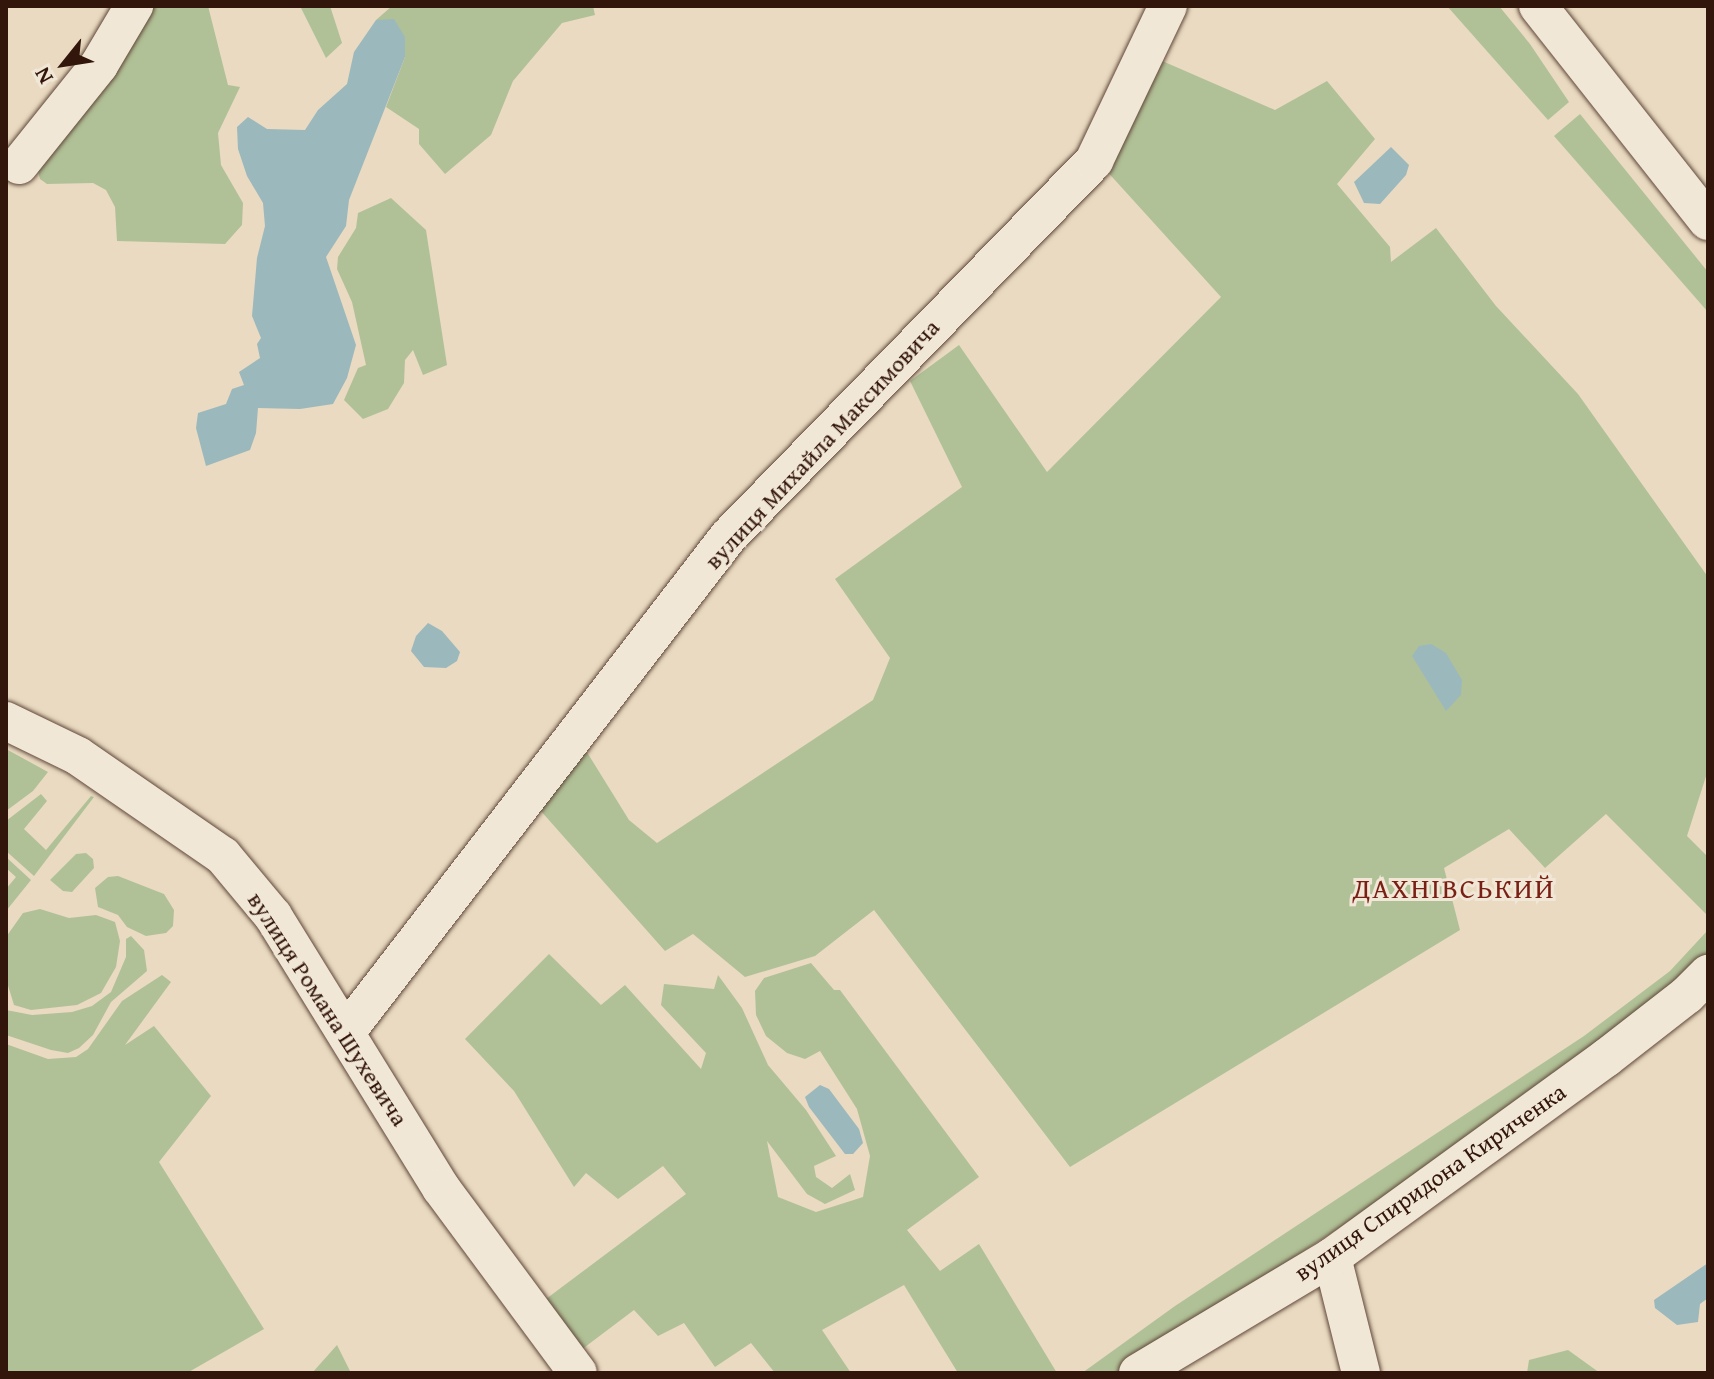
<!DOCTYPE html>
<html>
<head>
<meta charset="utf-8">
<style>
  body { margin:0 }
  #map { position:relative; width:1714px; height:1379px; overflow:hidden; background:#e9dac1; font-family:"Gentium Book Plus",serif }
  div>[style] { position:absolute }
  .green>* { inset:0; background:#b1c197 }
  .water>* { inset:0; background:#9bb8bc }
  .roads { filter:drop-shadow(0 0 2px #604738) drop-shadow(0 0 2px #604738) }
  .minor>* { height:38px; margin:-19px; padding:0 19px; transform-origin:19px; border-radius:19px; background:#f1e7d7 }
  span { translate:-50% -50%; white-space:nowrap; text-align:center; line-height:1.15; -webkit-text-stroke:6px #f1e7d7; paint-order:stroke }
  .street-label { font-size:24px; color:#33160b }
  .quarter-label { font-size:28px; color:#7a1f14; letter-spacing:2px }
  .frame { position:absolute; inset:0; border:8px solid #33160b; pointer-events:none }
  .north { position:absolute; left:24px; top:24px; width:80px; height:80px; -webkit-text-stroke:6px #f1e7d7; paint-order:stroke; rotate:240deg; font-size:22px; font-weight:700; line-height:32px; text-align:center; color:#33160b }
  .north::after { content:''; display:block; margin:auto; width:28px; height:36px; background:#33160b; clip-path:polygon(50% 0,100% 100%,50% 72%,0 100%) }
</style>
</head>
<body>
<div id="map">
  <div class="green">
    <i style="clip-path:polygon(142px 6px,208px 6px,228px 85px,240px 87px,218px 133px,221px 165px,243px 203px,242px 225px,225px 244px,117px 241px,115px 207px,106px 190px,93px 183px,47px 184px,40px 179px,38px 171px)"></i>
    <i style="clip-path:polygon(300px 6px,330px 6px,342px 43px,326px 58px)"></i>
    <i style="clip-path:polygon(392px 6px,593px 6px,595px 15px,562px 23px,513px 81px,491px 135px,445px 174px,419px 144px,419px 129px,386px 107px,405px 57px,376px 20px)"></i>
    <i style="clip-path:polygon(1447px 6px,1499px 6px,1530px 44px,1569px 102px,1548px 120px)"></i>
    <i style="clip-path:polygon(1160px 60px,1275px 110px,1327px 81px,1375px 139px,1337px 184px,1390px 247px,1391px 262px,1436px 228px,1496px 306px,1578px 394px,1708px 577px,1708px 770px,1687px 836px,1708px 857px,1708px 916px,1606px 814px,1545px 868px,1509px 829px,1444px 868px,1460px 930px,1070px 1167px,874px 910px,815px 956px,745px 977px,693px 934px,665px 951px,540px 810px,585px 749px,629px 820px,657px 843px,873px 700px,890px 658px,835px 579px,962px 487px,910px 381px,959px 345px,1047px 472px,1221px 297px,1104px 168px)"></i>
    <i style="clip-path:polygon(1580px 114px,1708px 272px,1708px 312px,1554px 136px)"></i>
    <i style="clip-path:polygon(391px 198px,426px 230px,447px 365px,423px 375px,413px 350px,405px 360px,404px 383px,388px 409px,363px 419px,344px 400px,358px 368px,366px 365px,352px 302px,337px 269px,338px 257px,356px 228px,358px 213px)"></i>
    <i style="clip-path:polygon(6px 749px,48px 772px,33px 791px,6px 811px)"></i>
    <i style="clip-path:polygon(41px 794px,47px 801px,24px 829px,46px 850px,91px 796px,94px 797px,34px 876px,6px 851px,6px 821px)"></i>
    <i style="clip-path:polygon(86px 853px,93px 859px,94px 868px,72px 892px,63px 891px,50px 880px,76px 854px)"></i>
    <i style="clip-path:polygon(6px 857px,31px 880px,6px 911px,6px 889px,16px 877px,6px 868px)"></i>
    <i style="clip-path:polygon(118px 876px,164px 894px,174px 910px,173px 926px,166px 933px,146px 936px,127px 927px,118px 915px,98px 907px,95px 888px,108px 877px)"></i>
    <i style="clip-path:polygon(40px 909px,69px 918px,96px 915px,115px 922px,120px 941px,116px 967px,101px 993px,77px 1005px,31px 1010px,14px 1005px,6px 979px,6px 937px,23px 913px)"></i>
    <i style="clip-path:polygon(1708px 930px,1708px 963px,1433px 1167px,1116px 1373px,1082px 1373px,1175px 1306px,1584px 1036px,1670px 971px)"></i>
    <i style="clip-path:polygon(131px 936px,144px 950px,147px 971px,111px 1002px,93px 1035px,79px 1048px,68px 1053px,51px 1050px,6px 1035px,6px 1010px,32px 1015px,72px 1012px,92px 1006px,111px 992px,126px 957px,126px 939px)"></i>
    <i style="clip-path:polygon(549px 954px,601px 1005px,625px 985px,701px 1069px,706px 1053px,661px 1005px,664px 984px,714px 989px,718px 975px,742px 1008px,768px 1065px,806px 1110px,836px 1156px,814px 1166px,816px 1177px,832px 1188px,850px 1174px,855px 1190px,825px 1204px,807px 1194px,767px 1141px,778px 1197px,816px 1212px,863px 1197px,870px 1156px,857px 1109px,820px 1051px,805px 1059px,787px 1053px,766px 1036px,756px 1015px,755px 991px,764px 978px,811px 963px,834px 990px,840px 990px,979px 1177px,907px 1230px,940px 1271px,979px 1244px,1057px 1373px,958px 1373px,904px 1285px,822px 1330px,851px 1373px,775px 1373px,751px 1343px,715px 1367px,684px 1323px,658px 1336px,634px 1310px,581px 1350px,546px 1299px,686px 1194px,663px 1166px,618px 1199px,586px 1173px,574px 1187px,514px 1091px,465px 1039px)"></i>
    <i style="clip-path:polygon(162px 975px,171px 982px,125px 1045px,154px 1026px,211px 1096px,159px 1162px,264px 1329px,187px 1373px,6px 1373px,6px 1044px,48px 1059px,76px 1057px,88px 1049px,122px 1001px)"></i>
    <i style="clip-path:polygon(337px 1345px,351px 1373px,312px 1373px)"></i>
    <i style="clip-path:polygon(1568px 1350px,1600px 1373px,1527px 1373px,1529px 1360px)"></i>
  </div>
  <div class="water">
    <i style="clip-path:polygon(394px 19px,405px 37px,405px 57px,349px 200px,346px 226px,326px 257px,356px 345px,347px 378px,333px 404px,300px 409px,258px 408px,256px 433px,250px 450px,206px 466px,196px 428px,198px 413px,226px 404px,232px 389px,244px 385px,239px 372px,260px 358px,257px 344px,261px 338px,252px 316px,257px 258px,265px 226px,263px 203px,247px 176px,238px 149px,237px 127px,248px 117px,267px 129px,305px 130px,318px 110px,347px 84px,354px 52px,376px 20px)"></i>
    <i style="clip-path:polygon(1391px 147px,1409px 165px,1406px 175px,1380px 204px,1364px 203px,1354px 182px)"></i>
    <i style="clip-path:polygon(428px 623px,442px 631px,460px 652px,457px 661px,446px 668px,424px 667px,411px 651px,416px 636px)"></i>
    <i style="clip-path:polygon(1431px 644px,1446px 653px,1462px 680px,1461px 695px,1446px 711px,1412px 656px,1419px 646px)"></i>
    <i style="clip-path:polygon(820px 1085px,829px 1089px,859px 1129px,863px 1143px,853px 1154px,845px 1154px,809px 1107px,805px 1097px)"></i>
    <i style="clip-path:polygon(1708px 1263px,1708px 1298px,1700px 1304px,1698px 1322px,1677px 1325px,1655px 1308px,1654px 1300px)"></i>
  </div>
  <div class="roads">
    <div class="minor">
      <i style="left:1538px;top:6px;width:274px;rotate:51.7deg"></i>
      <i style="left:19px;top:165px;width:128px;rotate:-51.3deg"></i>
      <i style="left:99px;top:65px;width:69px;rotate:-59.3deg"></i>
      <i style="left:6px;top:721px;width:80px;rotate:25.9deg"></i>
      <i style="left:78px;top:756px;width:176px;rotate:34.6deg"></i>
      <i style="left:223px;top:856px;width:78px;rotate:50.2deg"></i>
      <i style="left:273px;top:916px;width:320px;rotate:58.3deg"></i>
      <i style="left:441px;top:1188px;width:230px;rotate:53.5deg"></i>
      <i style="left:347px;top:1031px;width:624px;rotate:-52.36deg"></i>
      <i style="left:728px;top:537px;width:525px;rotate:-45.77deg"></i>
      <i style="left:1094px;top:161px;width:172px;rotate:-64.5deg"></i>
      <i style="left:1332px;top:1257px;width:120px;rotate:76deg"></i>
      <i style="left:1138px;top:1373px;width:226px;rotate:-30.9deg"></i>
      <i style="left:1332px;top:1257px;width:339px;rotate:-36deg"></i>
      <i style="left:1606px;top:1058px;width:103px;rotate:-37.9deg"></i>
      <i style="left:1687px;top:995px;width:30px;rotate:-45deg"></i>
    </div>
  </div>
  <div class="street-label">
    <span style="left:822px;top:444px;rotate:-47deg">вулиця Михайла Максимовича</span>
    <span style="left:328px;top:1009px;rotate:57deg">вулиця Романа Шухевича</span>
    <span style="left:1430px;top:1182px;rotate:-35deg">вулиця Спиридона Кириченка</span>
  </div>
  <div class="quarter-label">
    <span style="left:1454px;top:888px">ДАХНІВСЬКИЙ</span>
  </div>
  <div class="frame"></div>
  <div class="north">N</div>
</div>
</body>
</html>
